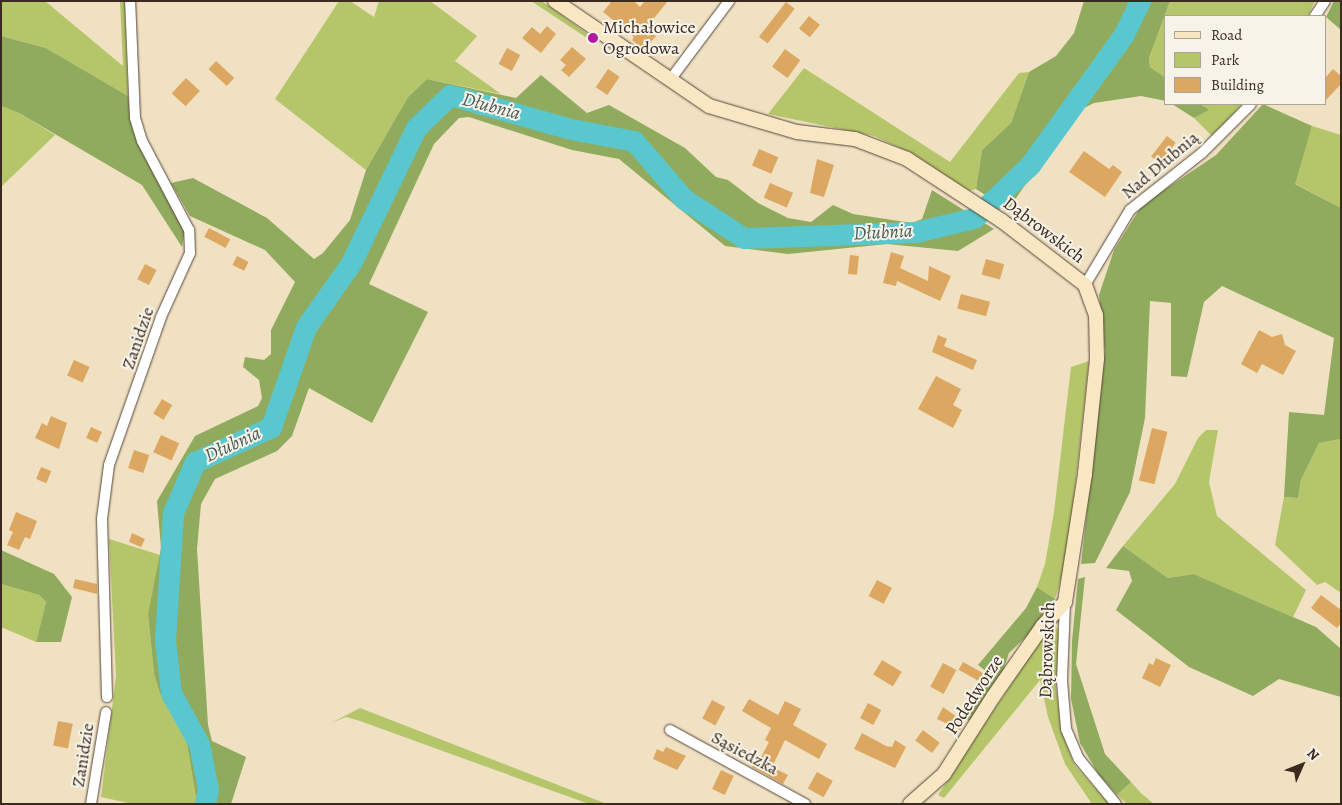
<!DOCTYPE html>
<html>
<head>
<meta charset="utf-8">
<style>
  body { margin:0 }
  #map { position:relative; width:1342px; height:805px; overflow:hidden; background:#f0e1c3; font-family:Alegreya,serif }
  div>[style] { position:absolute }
  .green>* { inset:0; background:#b5c66a }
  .forest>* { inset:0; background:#90ab5e }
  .river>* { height:21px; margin:-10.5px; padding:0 10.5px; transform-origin:10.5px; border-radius:10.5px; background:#5ac7ce }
  .building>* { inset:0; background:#dca760; transform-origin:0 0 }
  .roads { filter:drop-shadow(0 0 1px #564537) drop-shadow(0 0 1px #564537) }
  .street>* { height:10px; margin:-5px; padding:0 5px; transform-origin:5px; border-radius:5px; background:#fff }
  .secondary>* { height:14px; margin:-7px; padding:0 7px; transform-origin:7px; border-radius:7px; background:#f9e7c3 }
  .dots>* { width:14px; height:14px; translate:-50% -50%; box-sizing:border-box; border:2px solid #f7f3e8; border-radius:50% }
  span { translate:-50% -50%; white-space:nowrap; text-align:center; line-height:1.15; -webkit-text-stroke:4px #f7f3e8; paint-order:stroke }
  .poi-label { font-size:18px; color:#3b2a1e }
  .left { translate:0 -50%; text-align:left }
  .street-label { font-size:18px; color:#3b2a1e }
  .water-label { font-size:19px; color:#445953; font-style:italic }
  .frame { position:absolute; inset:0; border:2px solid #3b2a1e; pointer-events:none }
  .legend { position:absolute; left:1164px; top:15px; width:162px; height:90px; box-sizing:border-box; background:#f7f3e8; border:1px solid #aca397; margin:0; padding:6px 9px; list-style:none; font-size:15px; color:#3b2a1e }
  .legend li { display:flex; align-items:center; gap:10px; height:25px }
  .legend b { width:25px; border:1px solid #aca397 }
  .north { position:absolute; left:1277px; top:740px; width:50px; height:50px; -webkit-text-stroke:4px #f7f3e8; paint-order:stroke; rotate:46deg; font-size:14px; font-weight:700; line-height:20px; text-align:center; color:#3b2a1e }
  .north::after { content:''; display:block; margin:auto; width:18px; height:22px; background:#3b2a1e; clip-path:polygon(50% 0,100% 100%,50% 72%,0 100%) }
</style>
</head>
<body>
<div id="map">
  <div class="green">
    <i style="clip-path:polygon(1px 1px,45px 1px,123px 66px,120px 1px,125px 1px,128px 96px,46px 48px,1px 36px)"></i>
    <i style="clip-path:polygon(339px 1px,350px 1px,374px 17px,379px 1px,430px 1px,477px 36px,455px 61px,501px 94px,427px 79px,408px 97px,366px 170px,275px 99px)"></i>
    <i style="clip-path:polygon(531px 1px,542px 1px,589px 35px,587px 38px)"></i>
    <i style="clip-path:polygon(1170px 1px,1315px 1px,1308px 16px,1166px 16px,1166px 78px,1150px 67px,1149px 58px)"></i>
    <i style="clip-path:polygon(804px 68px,950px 162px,1019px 73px,1029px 72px,1011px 123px,982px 150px,976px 189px,969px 191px,913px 154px,874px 136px,768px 114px)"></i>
    <i style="clip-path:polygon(1200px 104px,1242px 104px,1213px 137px,1194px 118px,1208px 110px)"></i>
    <i style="clip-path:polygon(1px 106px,19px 113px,55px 135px,1px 187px)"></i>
    <i style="clip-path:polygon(1312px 126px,1341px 135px,1341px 208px,1294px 183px)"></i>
    <i style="clip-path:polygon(1089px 361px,1067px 559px,1055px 599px,1037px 587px,1045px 564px,1054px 512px,1071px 367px)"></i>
    <i style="clip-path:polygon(1206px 430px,1218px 430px,1209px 482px,1217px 516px,1306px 590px,1293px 617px,1194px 574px,1168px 578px,1123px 546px,1175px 484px,1198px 438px)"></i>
    <i style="clip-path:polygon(1341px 439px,1341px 593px,1325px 582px,1317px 585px,1275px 545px,1284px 497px,1298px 498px,1301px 480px,1319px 443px)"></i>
    <i style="clip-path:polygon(109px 539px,160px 555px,148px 614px,154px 674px,160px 694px,186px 738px,197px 804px,132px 804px,101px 797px,116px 676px)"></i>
    <i style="clip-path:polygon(1px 584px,39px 595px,46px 602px,36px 642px,1px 627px)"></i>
    <i style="clip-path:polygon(1056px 626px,1060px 634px,1056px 687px,1062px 732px,1074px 764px,1109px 804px,1092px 804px,1065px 764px,1048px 717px,1040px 680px,944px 798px,938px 795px,1031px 654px,1050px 629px)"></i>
    <i style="clip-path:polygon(360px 708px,607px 804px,589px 804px,360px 721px,346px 717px,331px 723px)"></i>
    <i style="clip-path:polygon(1131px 782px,1141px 793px,1154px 804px,1127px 804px,1117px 795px)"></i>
  </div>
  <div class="forest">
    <i style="clip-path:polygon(1084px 1px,1170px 1px,1149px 58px,1150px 67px,1166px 78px,1166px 101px,1141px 96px,1094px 103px,1074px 113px,1008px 210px,976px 189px,982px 150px,1011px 123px,1029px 72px,1056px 56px,1074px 33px)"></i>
    <i style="clip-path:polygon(1334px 1px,1341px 1px,1341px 30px,1326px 17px)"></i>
    <i style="clip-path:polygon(1px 36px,46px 48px,128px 96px,132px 128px,185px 229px,182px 247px,142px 185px,19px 113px,1px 106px)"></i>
    <i style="clip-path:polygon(541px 75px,587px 113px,609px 105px,685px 148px,716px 177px,728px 180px,758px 203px,788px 218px,811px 222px,833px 205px,853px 214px,912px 223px,922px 219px,932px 190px,994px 229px,958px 251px,887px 244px,788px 254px,725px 246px,619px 159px,572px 150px,469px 117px,459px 118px,434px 144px,369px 284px,428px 312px,372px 423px,309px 388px,292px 436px,277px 451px,215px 479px,201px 504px,197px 549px,208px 725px,212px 741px,246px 757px,231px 804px,197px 804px,186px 738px,160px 694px,154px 674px,148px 614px,161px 548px,157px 501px,195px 436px,258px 406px,262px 398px,259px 380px,243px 367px,245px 357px,264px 360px,271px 354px,271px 330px,295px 282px,265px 250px,190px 216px,171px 183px,193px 178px,267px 218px,314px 259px,323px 253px,350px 220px,366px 170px,408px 97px,427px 79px,516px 98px)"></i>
    <i style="clip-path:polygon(1172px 104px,1200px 104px,1209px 110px,1194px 118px)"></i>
    <i style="clip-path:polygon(1263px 104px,1312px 126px,1295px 184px,1341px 208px,1341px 439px,1319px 443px,1301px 480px,1298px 498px,1284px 497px,1289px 412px,1324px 415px,1334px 338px,1222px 286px,1204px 302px,1187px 377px,1171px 376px,1171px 303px,1150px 301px,1145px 418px,1130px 492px,1095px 563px,1081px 564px,1105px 351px,1099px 295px,1114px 250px,1142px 205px,1216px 155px)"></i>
    <i style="clip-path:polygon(1123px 546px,1168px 578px,1194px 574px,1316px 627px,1341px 649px,1341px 697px,1279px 679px,1253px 696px,1189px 667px,1116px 610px,1132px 581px,1129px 571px,1106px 568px)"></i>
    <i style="clip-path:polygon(1px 550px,54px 574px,72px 597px,61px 642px,36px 642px,46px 602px,39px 595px,1px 584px)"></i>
    <i style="clip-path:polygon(1085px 577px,1076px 664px,1105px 754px,1131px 782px,1117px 795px,1099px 775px,1080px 743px,1071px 699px,1072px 641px,1078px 579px)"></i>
    <i style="clip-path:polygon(1037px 587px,1055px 599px,1028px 635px,1009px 653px,1003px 671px,970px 721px,966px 719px,991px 675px,978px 665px,1026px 608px)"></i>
  </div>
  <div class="river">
    <i style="left:205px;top:804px;width:15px;rotate:-79deg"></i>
    <i style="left:208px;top:789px;width:46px;rotate:-101.3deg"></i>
    <i style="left:199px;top:744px;width:58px;rotate:-118.8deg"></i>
    <i style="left:171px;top:693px;width:53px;rotate:-96.5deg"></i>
    <i style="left:165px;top:640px;width:127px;rotate:-86.4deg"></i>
    <i style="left:173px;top:513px;width:56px;rotate:-66.7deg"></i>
    <i style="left:195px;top:462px;width:84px;rotate:-24.7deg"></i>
    <i style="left:271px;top:427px;width:106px;rotate:-70.7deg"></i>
    <i style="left:306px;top:327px;width:78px;rotate:-54.9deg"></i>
    <i style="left:351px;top:263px;width:150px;rotate:-64.3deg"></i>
    <i style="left:416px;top:128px;width:47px;rotate:-44.1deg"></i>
    <i style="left:450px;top:95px;width:126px;rotate:15.7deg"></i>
    <i style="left:571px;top:129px;width:64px;rotate:10.8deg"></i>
    <i style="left:634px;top:141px;width:77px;rotate:49.2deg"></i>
    <i style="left:684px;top:199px;width:72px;rotate:33deg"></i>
    <i style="left:744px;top:238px;width:172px;rotate:-2deg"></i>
    <i style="left:916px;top:232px;width:60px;rotate:-13.6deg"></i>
    <i style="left:974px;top:218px;width:77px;rotate:-43.4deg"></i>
    <i style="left:1030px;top:165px;width:161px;rotate:-54.3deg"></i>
    <i style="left:1124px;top:34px;width:37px;rotate:-64deg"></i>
  </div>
  <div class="building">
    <i style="clip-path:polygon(612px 1px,634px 1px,640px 7px,645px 1px,668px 1px,646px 28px,656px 36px,644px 50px,632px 40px,634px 37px,603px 12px)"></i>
    <i style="left:786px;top:2px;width:11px;height:44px;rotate:38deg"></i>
    <i style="left:809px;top:16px;width:14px;height:16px;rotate:39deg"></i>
    <i style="clip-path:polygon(547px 26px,556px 34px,541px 53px,522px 38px,532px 27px,540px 34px)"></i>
    <i style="clip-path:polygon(572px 47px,586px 59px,569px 77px,561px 70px,566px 65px,560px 60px)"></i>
    <i style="left:507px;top:48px;width:15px;height:18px;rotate:28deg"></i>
    <i style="left:785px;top:49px;width:19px;height:22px;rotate:36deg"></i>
    <i style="left:216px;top:61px;width:25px;height:11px;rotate:43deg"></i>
    <i style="left:608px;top:69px;width:14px;height:22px;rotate:34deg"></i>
    <i style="clip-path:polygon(1333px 69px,1341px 76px,1341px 84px,1326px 100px,1326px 77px)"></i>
    <i style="left:186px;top:78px;width:19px;height:21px;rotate:43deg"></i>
    <i style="left:1167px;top:136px;width:11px;height:26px;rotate:38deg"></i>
    <i style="left:759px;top:149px;width:21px;height:18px;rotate:23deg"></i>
    <i style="clip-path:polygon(1084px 151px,1109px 169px,1113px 165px,1122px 172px,1105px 197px,1069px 172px)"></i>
    <i style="clip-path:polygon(817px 159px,834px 165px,824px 197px,810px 193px)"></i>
    <i style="left:770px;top:183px;width:25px;height:16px;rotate:23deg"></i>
    <i style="left:209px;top:228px;width:24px;height:10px;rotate:28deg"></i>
    <i style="clip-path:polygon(891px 252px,904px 256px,900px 268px,928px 281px,929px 266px,951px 276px,940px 301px,897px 281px,896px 286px,883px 283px)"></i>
    <i style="left:850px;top:255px;width:9px;height:19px;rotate:6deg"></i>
    <i style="left:237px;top:256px;width:13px;height:10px;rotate:27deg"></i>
    <i style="left:986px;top:259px;width:19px;height:16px;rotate:16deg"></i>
    <i style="left:145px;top:264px;width:13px;height:17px;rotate:27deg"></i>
    <i style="left:961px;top:294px;width:30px;height:15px;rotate:15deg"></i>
    <i style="clip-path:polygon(1259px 330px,1272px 337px,1282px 334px,1285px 345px,1296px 351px,1283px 375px,1262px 364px,1257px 373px,1241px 364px)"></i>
    <i style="clip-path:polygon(938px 335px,947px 339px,944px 346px,977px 360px,973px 370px,932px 352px)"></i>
    <i style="left:74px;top:360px;width:17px;height:17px;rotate:24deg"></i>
    <i style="clip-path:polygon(936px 376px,961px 389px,953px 405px,962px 410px,953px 428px,918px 409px)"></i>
    <i style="left:162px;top:399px;width:12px;height:17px;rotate:31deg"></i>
    <i style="clip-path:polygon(51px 416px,67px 423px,59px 449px,35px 438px,42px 423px,47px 426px)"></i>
    <i style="left:91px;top:427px;width:12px;height:12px;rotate:24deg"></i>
    <i style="left:1152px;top:428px;width:16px;height:54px;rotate:14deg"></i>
    <i style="left:161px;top:435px;width:20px;height:19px;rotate:24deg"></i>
    <i style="left:134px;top:450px;width:16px;height:19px;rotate:18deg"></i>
    <i style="left:41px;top:467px;width:11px;height:13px;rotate:22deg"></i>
    <i style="clip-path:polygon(16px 512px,37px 521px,30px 539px,25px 537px,19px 550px,7px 545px,13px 532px,9px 530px)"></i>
    <i style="clip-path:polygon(132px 533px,145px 539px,141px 547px,129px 542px)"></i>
    <i style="clip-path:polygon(75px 579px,97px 584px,97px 594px,73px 588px)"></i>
    <i style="left:877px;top:580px;width:17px;height:18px;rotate:28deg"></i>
    <i style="clip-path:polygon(1321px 595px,1341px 610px,1341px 623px,1337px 628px,1311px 608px)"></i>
    <i style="clip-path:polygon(1156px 658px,1171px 665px,1160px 687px,1142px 678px,1149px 663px,1153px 665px)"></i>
    <i style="left:882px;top:660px;width:23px;height:17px;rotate:31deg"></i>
    <i style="left:963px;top:662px;width:29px;height:9px;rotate:29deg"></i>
    <i style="left:943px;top:663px;width:15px;height:27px;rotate:28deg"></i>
    <i style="clip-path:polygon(749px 699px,778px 715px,785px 701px,801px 709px,793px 725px,827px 744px,819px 759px,785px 740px,772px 767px,788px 775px,783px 784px,752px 767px,756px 759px,759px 761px,769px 742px,765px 740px,771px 728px,742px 711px)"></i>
    <i style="left:712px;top:700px;width:15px;height:21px;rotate:28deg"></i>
    <i style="left:868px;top:703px;width:15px;height:17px;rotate:28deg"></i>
    <i style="clip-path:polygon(943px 707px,964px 722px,960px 730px,937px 719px)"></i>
    <i style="left:58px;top:721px;width:15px;height:25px;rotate:11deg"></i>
    <i style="left:923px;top:730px;width:21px;height:13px;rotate:37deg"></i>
    <i style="clip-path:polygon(862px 733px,886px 746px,892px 747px,895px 740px,906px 747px,895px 768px,854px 749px)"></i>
    <i style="clip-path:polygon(666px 747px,686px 756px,677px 770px,653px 759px,657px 749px,663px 752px)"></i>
    <i style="left:721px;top:770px;width:14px;height:21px;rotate:25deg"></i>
    <i style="left:817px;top:772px;width:18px;height:19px;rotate:29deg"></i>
  </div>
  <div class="roads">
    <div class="street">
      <i style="left:1315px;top:16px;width:18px;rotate:-56deg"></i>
      <i style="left:670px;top:80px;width:99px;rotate:-53.2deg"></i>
      <i style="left:1085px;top:285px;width:87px;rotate:-59deg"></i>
      <i style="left:1130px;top:210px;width:92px;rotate:-38.4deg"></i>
      <i style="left:1202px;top:153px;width:69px;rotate:-45deg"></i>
      <i style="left:1065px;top:602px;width:79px;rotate:92.2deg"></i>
      <i style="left:1062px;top:681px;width:48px;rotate:85.2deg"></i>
      <i style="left:1066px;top:729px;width:33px;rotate:67deg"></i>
      <i style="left:1079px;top:759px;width:58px;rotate:50.6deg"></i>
      <i style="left:107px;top:697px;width:178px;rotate:-91.6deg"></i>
      <i style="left:102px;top:519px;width:54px;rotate:-82.6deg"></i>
      <i style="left:109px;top:465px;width:157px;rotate:-70.6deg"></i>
      <i style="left:161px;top:317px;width:70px;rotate:-65.6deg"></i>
      <i style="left:190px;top:253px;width:23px;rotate:-92deg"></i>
      <i style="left:189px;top:230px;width:101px;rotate:-117.8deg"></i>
      <i style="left:142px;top:141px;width:24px;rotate:-107deg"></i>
      <i style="left:135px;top:118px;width:117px;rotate:-92.4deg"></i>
      <i style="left:670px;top:730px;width:154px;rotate:28.7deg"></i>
      <i style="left:91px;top:804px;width:93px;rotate:-80.7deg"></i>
    </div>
    <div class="secondary">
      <i style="left:555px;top:1px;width:186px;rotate:34.3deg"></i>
      <i style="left:709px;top:106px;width:92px;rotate:16.5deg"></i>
      <i style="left:797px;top:132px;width:58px;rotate:6.9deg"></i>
      <i style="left:855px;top:139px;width:56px;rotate:21deg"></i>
      <i style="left:907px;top:159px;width:113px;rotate:33.1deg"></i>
      <i style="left:1002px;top:221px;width:105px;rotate:37.6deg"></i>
      <i style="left:1085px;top:285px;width:32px;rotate:70deg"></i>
      <i style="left:1096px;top:315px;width:44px;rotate:88.7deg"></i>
      <i style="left:1097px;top:359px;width:116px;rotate:96deg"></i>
      <i style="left:1085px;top:474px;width:130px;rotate:98.9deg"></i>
      <i style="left:1065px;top:602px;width:34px;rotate:133deg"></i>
      <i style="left:1042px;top:627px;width:85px;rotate:125deg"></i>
      <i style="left:993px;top:697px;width:91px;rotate:122.5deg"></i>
      <i style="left:944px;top:774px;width:45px;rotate:138.6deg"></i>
    </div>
  </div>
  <div class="dots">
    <i style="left:593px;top:38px;background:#b5179e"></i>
  </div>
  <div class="poi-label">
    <span class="left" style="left:603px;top:38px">Michałowice<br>Ogrodowa</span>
  </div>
  <div class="street-label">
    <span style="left:1160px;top:165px;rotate:-40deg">Nad Dłubnią</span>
    <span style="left:1044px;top:230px;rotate:37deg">Dąbrowskich</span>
    <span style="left:138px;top:338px;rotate:-71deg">Zanidzie</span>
    <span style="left:1047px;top:650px;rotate:-88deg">Dąbrowskich</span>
    <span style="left:974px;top:695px;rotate:-57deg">Podedworze</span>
    <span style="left:745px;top:753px;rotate:28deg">Sąsiedzka</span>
    <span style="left:83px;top:755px;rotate:-81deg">Zanidzie</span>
  </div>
  <div class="water-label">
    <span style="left:491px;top:107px;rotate:15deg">Dłubnia</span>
    <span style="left:883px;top:233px;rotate:-3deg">Dłubnia</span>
    <span style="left:233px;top:445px;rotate:-25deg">Dłubnia</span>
  </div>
  <div class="frame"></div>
  <ul class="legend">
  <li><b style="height:6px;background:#f9e7c3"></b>Road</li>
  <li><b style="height:14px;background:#b5c66a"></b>Park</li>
  <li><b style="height:14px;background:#dca760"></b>Building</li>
  </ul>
  <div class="north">N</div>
</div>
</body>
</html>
